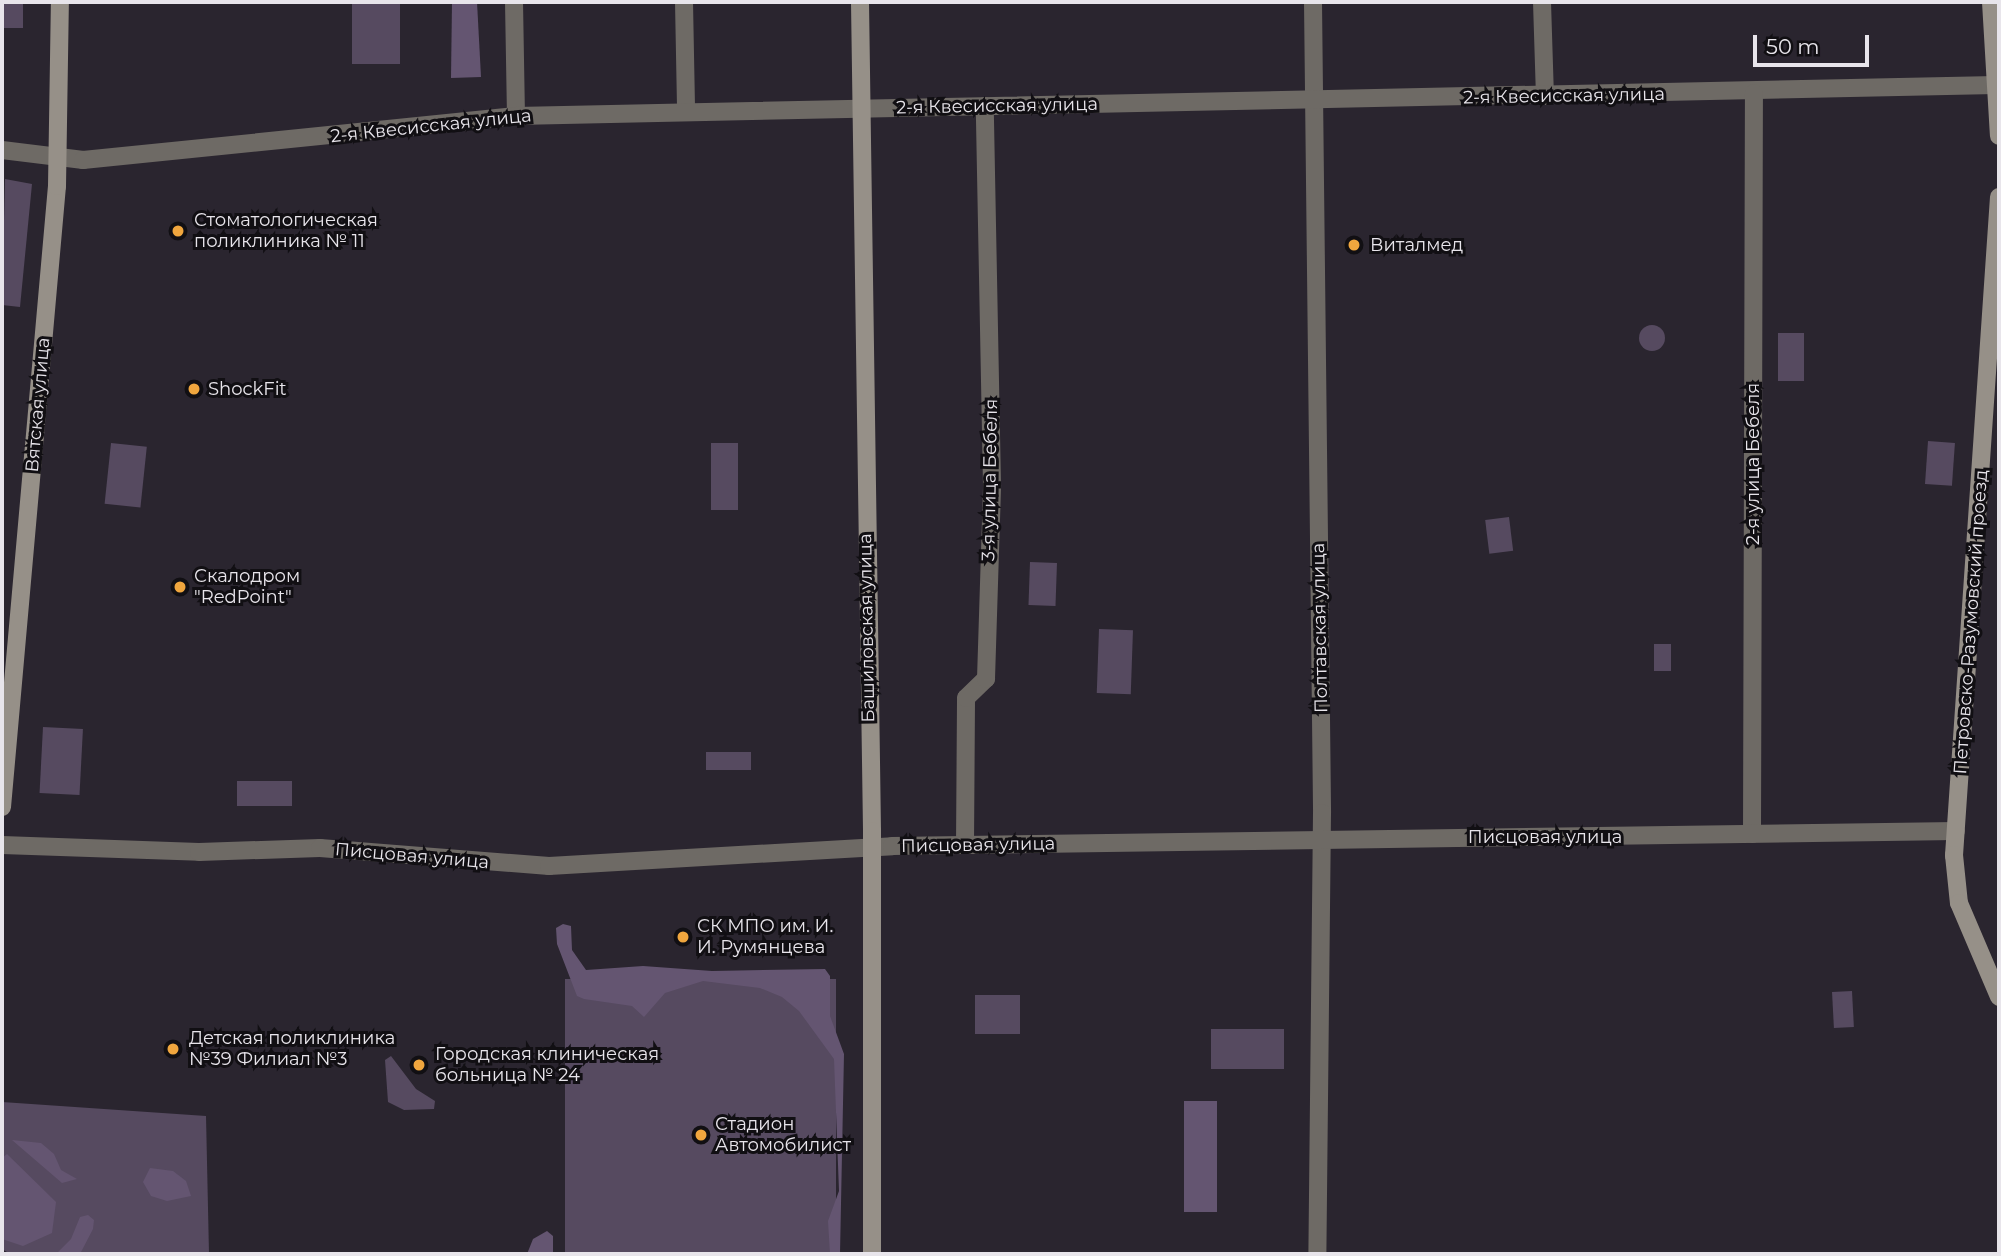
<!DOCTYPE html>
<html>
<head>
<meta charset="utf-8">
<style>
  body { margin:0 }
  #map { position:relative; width:2001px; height:1256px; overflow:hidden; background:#2a252f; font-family:Montserrat,sans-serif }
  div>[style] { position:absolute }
  .green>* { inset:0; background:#564a60; transform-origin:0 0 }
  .round { border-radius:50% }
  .forest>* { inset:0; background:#645571; transform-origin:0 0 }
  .street>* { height:18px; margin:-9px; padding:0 9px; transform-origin:9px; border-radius:9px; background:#6e6a65 }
  .secondary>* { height:18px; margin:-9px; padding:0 9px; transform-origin:9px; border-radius:9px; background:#969088 }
  .dots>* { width:19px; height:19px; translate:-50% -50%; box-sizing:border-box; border:4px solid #110f13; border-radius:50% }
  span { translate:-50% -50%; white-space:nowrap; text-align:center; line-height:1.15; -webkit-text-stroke:6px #110f13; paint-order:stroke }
  .street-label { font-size:18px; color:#e8e5eb }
  .poi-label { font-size:18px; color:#e8e5eb }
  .left { translate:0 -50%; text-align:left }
  .frame { position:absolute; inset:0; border:4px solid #e8e5eb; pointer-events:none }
  .scale { position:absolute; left:1753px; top:35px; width:116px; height:32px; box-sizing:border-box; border:4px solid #e8e5eb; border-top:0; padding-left:9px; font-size:21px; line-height:24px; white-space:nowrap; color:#e8e5eb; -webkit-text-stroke:5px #110f13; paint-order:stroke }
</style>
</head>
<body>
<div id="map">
  <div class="green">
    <i style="left:2px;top:2px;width:21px;height:26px"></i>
    <i style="left:352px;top:2px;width:48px;height:62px"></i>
    <i style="clip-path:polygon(5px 179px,32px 184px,20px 307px,2px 305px)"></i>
    <i class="round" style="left:1639px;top:325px;width:26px;height:26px"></i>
    <i style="left:1778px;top:333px;width:26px;height:48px"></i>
    <i style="left:1928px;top:441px;width:27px;height:43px;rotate:4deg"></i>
    <i style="left:111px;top:443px;width:36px;height:61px;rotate:6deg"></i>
    <i style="left:711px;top:443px;width:27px;height:67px"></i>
    <i style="left:1509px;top:517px;width:34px;height:24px;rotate:83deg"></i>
    <i style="left:1030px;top:562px;width:27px;height:43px;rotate:2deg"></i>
    <i style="left:1099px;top:629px;width:34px;height:64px;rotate:2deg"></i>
    <i style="left:1654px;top:644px;width:17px;height:27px"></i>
    <i style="left:43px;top:727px;width:40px;height:66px;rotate:3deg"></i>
    <i style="left:706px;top:752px;width:45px;height:18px"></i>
    <i style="left:292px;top:781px;width:25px;height:55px;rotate:90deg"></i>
    <i style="left:836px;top:979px;width:275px;height:271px;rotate:90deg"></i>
    <i style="left:1852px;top:991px;width:36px;height:20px;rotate:87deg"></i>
    <i style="left:975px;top:995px;width:45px;height:39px"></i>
    <i style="left:1284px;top:1029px;width:40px;height:73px;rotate:90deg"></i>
    <i style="clip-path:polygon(391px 1056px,416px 1089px,435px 1101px,434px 1109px,404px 1110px,388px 1102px,385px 1060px)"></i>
    <i style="clip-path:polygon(2px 1102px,206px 1116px,209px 1254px,10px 1254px,2px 1249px)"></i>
  </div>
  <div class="forest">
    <i style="clip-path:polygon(452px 2px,477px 2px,481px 77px,451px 78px)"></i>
    <i style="clip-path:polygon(563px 924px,571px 926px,572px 950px,586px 970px,643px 966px,712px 971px,825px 969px,830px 976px,830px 1016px,844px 1054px,840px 1254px,830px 1254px,828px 1221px,839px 1191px,834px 1059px,799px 1011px,782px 997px,760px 988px,703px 981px,665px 993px,644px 1017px,632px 1006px,584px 999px,577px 996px,557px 944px,556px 928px)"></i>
    <i style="left:1217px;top:1101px;width:111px;height:33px;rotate:90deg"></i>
    <i style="clip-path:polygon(12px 1140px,41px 1143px,54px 1154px,61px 1170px,77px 1179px,62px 1183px)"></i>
    <i style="clip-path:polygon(7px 1154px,56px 1202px,52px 1233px,23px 1246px,2px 1239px,2px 1158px)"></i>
    <i style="clip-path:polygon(150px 1168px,173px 1171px,186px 1181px,191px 1196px,167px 1201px,151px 1196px,143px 1182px)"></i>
    <i style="clip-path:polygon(88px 1215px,94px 1220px,93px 1229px,80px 1254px,56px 1254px,71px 1239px,80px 1217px)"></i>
    <i style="clip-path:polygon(547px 1231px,553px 1236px,553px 1254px,527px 1254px,533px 1239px)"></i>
  </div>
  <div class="street">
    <i style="left:514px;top:2px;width:114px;rotate:89deg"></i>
    <i style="left:684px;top:2px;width:108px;rotate:88.9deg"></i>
    <i style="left:1313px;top:2px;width:811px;rotate:89.36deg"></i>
    <i style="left:1322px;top:813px;width:441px;rotate:90.6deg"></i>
    <i style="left:1542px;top:2px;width:94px;rotate:88.2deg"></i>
    <i style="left:2px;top:150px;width:82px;rotate:7deg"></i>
    <i style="left:83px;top:160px;width:435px;rotate:-5.8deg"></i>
    <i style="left:516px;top:116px;width:1480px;rotate:-1.2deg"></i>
    <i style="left:1752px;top:834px;width:741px;rotate:-89.85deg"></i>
    <i style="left:2px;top:845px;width:197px;rotate:2deg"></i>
    <i style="left:199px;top:852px;width:121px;rotate:-1.9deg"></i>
    <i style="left:320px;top:848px;width:230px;rotate:4.5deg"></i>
    <i style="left:549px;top:866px;width:344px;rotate:-3.3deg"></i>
    <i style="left:892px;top:846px;width:1064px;rotate:-0.81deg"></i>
    <i style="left:965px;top:845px;width:147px;rotate:-89.6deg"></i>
    <i style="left:966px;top:698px;width:28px;rotate:-44deg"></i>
    <i style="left:986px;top:679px;width:194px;rotate:-88.2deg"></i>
    <i style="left:992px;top:485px;width:379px;rotate:-91.1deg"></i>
  </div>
  <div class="secondary">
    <i style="left:860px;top:2px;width:829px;rotate:89.17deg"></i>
    <i style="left:872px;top:831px;width:423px;rotate:90deg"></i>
    <i style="left:1991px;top:2px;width:134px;rotate:86.6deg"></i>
    <i style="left:1999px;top:197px;width:660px;rotate:93.91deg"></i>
    <i style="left:1954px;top:855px;width:48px;rotate:84.1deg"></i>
    <i style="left:1959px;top:903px;width:102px;rotate:66.9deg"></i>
    <i style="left:2px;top:807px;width:623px;rotate:-84.94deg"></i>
    <i style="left:57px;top:186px;width:184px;rotate:-89.1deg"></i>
  </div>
  <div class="dots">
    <i style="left:178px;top:231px;background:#f0a63e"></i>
    <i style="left:1354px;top:245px;background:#f0a63e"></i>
    <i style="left:194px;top:389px;background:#f0a63e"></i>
    <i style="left:180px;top:587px;background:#f0a63e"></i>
    <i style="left:683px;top:937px;background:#f0a63e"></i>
    <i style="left:173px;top:1049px;background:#f0a63e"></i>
    <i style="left:419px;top:1065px;background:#f0a63e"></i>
    <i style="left:701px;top:1135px;background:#f0a63e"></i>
  </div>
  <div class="street-label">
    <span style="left:1564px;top:96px;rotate:-1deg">2-я Квесисская улица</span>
    <span style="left:997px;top:106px;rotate:-1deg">2-я Квесисская улица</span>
    <span style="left:431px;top:126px;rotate:-6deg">2-я Квесисская улица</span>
    <span style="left:38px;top:405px;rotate:-85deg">Вятская улица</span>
    <span style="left:1753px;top:464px;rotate:-90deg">2-я улица Бебеля</span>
    <span style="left:990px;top:480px;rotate:-89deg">3-я улица Бебеля</span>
    <span style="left:1971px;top:622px;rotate:-86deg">Петровско-Разумовский проезд</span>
    <span style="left:867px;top:628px;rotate:-91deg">Башиловская улица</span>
    <span style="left:1320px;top:628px;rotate:-91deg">Полтавская улица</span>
    <span style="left:1545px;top:837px">Писцовая улица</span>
    <span style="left:978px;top:845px;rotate:-1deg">Писцовая улица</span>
    <span style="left:412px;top:856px;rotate:5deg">Писцовая улица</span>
  </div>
  <div class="poi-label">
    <span class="left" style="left:194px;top:231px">Стоматологическая<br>поликлиника № 11</span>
    <span class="left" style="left:1370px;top:245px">Виталмед</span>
    <span class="left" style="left:208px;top:389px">ShockFit</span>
    <span class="left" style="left:194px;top:587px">Скалодром<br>"RedPoint"</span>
    <span class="left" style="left:697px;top:937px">СК МПО им. И.<br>И. Румянцева</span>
    <span class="left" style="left:189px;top:1049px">Детская поликлиника<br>№39 Филиал №3</span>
    <span class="left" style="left:435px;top:1065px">Городская клиническая<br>больница № 24</span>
    <span class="left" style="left:715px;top:1135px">Стадион<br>Автомобилист</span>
  </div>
  <div class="frame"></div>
  <div class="scale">50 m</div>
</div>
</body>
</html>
